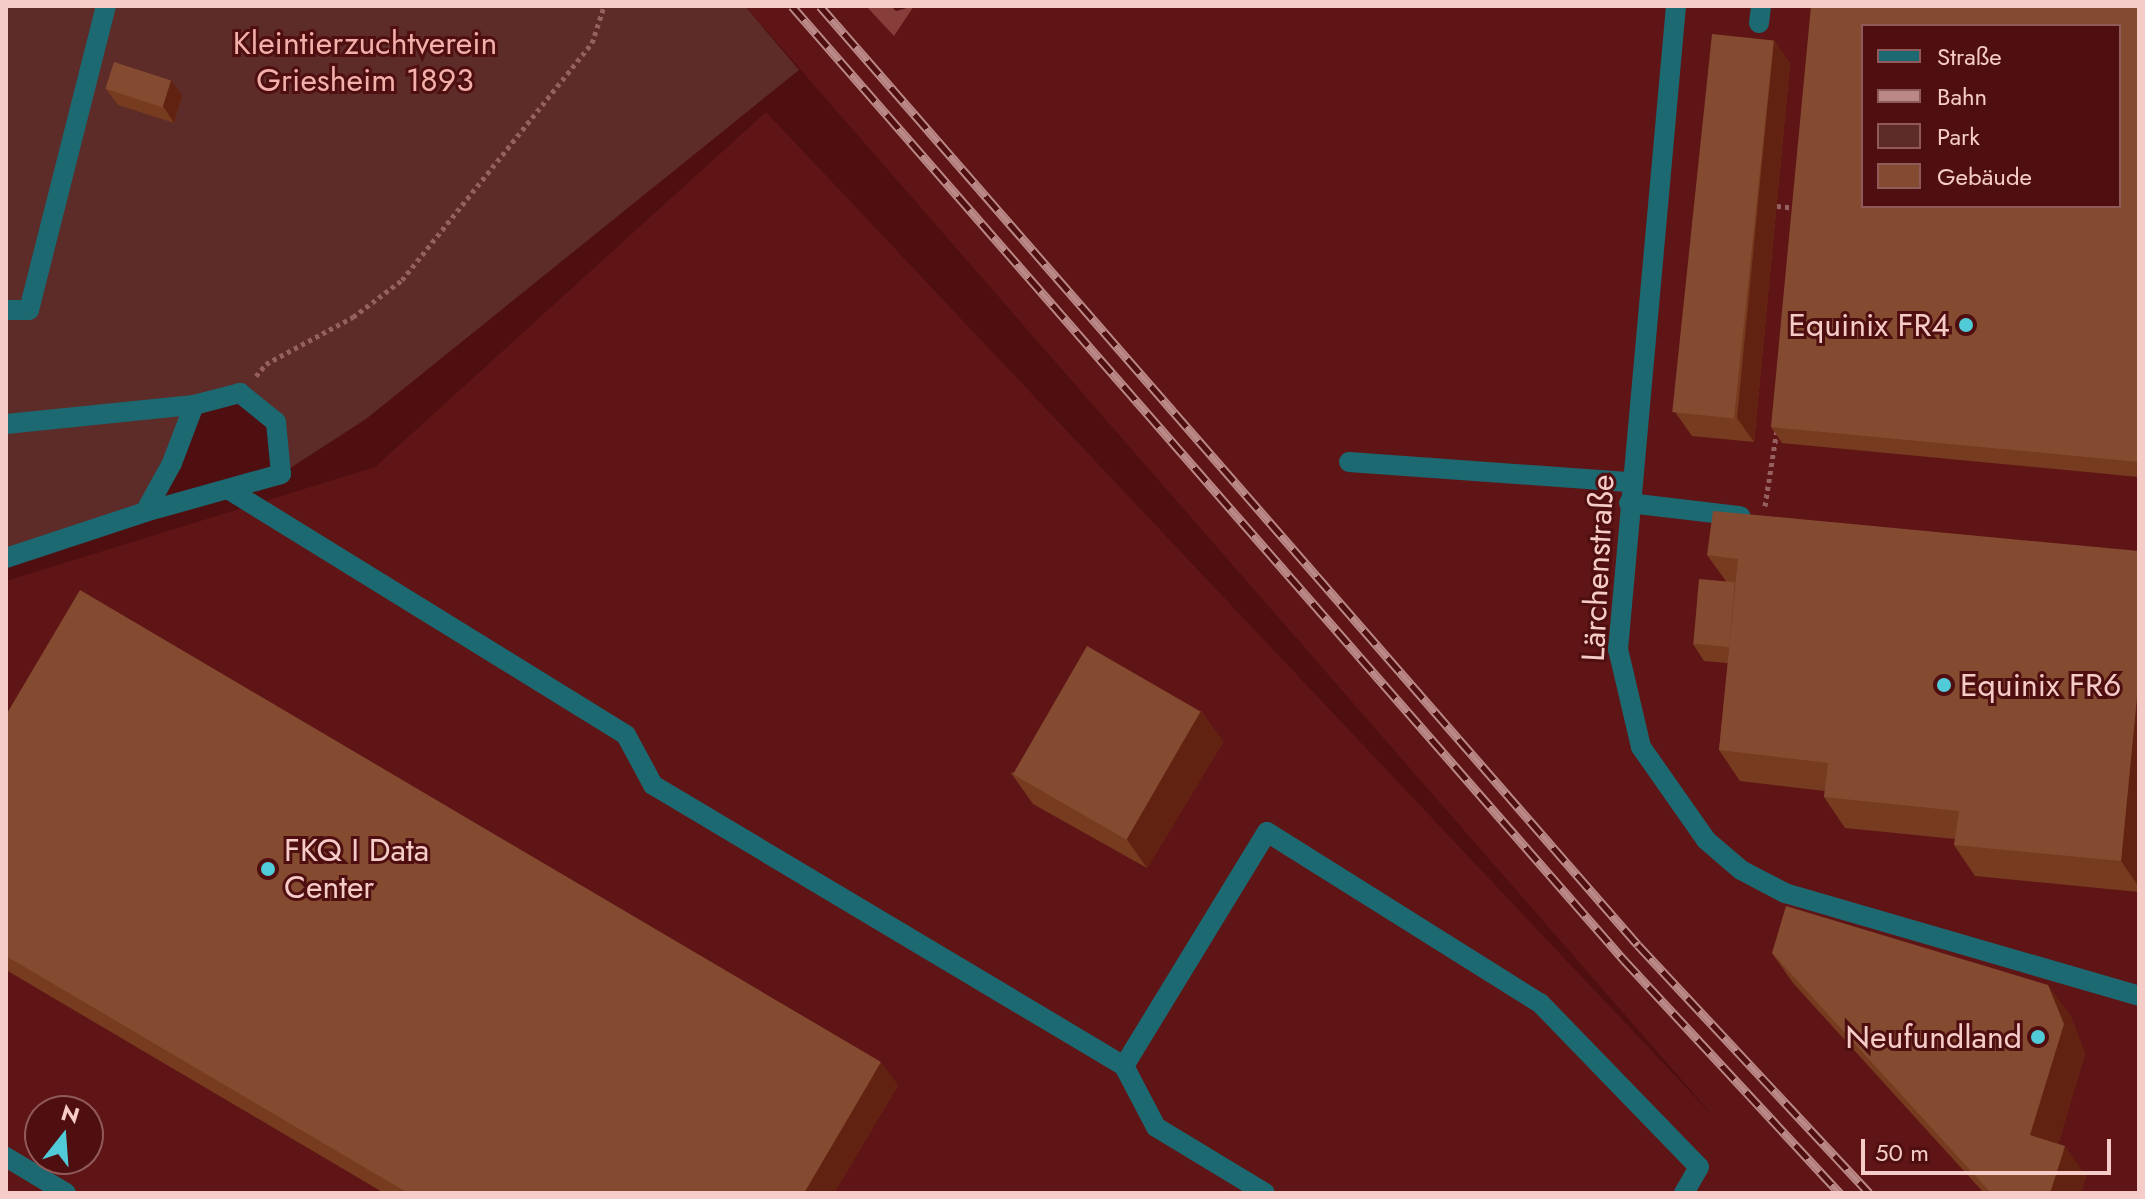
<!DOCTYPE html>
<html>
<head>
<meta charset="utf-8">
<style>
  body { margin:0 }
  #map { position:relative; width:2145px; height:1199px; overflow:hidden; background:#4f0e10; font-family:Jost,sans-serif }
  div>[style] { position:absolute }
  .built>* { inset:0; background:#5f1516 }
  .green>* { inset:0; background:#5d2b28 }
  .forest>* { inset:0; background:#873d3a }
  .path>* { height:5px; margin-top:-2.5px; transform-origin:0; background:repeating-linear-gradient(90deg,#976060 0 4px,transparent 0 8px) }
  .minor>* { height:20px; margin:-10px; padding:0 10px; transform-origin:10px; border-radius:10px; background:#1c6971 }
  .rail>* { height:9px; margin-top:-4.5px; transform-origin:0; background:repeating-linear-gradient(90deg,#4f0e10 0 18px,#ba8987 0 36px); box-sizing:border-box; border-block:2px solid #ba8987 }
  .wall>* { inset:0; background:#773b1f }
  .shaded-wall>* { inset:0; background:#612211 }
  .building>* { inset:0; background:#844b31; transform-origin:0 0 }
  .dots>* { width:22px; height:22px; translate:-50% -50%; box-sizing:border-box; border:4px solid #4f0e10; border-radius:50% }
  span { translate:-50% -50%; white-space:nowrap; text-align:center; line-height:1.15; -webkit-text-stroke:6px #4f0e10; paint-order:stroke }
  .park-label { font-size:32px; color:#f3b0ab }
  .poi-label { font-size:32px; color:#f5ccc8 }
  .right { translate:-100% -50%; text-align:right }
  .left { translate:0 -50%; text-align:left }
  .street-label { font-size:32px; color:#f5ccc8 }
  .frame { position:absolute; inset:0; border:8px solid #f5ccc8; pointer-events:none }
  .legend { position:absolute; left:1861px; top:24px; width:260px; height:184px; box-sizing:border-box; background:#4f0e10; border:2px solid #915a5a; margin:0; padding:10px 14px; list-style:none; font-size:24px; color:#f5ccc8 }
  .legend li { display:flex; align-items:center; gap:16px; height:40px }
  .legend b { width:40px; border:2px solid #915a5a }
  .north { position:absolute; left:24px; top:1095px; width:80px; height:80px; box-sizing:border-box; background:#4f0e10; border:2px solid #915a5a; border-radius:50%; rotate:17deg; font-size:22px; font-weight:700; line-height:32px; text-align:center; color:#f5ccc8 }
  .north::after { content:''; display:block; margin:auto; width:28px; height:36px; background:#52cbd8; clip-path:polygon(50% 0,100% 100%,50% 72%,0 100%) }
  .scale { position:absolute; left:1861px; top:1139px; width:250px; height:36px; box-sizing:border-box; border:4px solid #f5ccc8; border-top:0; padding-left:10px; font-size:24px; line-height:28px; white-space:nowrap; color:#f5ccc8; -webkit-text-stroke:6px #4f0e10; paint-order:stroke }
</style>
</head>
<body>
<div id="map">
  <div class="built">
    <i style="clip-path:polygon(evenodd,745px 6px,866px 6px,894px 35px,914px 6px,2139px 6px,2139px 1193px,6px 1193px,6px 581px,375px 467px,766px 112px,1715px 1118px,745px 6px,1863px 26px,2119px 26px,2119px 206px,1863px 206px,1863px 26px,745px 6px,40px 1111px,88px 1111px,88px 1159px,40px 1159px,40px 1111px)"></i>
  </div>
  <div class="green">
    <i style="clip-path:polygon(6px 6px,745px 6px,799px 70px,366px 419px,281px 474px,276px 421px,240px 393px,195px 405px,145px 512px,6px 558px)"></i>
  </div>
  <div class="forest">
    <i style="clip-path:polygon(866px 6px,891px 6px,896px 11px,914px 6px,894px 36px)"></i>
  </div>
  <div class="path">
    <i style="left:1777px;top:206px;width:19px;rotate:6deg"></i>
    <i style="left:256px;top:376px;width:16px;rotate:-50deg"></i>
    <i style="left:266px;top:364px;width:99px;rotate:-28.4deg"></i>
    <i style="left:353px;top:317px;width:61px;rotate:-37.1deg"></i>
    <i style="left:402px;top:280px;width:304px;rotate:-51.3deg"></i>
    <i style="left:592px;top:43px;width:39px;rotate:-72deg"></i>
    <i style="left:1765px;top:506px;width:78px;rotate:-81.1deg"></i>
  </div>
  <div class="minor">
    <i style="left:1676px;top:6px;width:646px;rotate:95.15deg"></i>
    <i style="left:1618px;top:649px;width:101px;rotate:76.8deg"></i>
    <i style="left:1641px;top:747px;width:113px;rotate:55deg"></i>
    <i style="left:1706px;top:840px;width:46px;rotate:40.6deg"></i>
    <i style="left:1741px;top:870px;width:50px;rotate:27.6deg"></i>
    <i style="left:1785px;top:893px;width:369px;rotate:16.2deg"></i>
    <i style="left:1759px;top:23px;width:17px;rotate:-83deg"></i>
    <i style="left:6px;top:310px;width:23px"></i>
    <i style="left:29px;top:310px;width:314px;rotate:-75.8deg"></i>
    <i style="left:6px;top:424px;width:189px;rotate:-5.8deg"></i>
    <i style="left:194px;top:405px;width:48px;rotate:-14.6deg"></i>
    <i style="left:240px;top:393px;width:46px;rotate:38.9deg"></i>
    <i style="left:276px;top:422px;width:52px;rotate:84.5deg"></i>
    <i style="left:281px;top:474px;width:141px;rotate:164.4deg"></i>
    <i style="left:145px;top:512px;width:56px;rotate:-61.1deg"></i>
    <i style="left:172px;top:463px;width:62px;rotate:-69.2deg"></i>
    <i style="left:1349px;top:462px;width:283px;rotate:4.1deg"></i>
    <i style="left:231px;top:491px;width:464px;rotate:31.7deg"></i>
    <i style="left:626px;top:735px;width:57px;rotate:61.6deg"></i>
    <i style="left:653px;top:785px;width:548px;rotate:30.82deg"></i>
    <i style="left:1124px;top:1066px;width:69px;rotate:62.3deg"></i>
    <i style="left:1156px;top:1127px;width:127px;rotate:31.2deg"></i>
    <i style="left:1629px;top:503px;width:112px;rotate:6.7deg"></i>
    <i style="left:6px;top:558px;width:146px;rotate:-18.3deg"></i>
    <i style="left:1124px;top:1066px;width:274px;rotate:-58.6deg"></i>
    <i style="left:1267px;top:832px;width:322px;rotate:32.1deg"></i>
    <i style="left:1540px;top:1003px;width:228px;rotate:45.9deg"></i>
    <i style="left:1699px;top:1167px;width:30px;rotate:120deg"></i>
    <i style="left:6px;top:1157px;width:70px;rotate:31deg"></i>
  </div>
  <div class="rail">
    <i style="left:792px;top:6px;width:1266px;rotate:48.91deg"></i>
    <i style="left:1624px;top:960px;width:318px;rotate:47.2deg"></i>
    <i style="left:820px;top:6px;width:1245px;rotate:48.94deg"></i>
    <i style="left:1638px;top:945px;width:339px;rotate:47deg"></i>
  </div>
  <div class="wall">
    <i style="clip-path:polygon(2139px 6px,2139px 477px,1782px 443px,1771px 427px)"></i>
    <i style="clip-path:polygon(1774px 40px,1790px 64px,1754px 442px,1692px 436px,1675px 412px)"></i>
    <i style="clip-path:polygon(106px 89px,182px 96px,174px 123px,118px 105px)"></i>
    <i style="clip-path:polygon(2139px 551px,2139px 892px,1975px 876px,1954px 845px,1955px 839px,1845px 828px,1824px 797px,1825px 791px,1740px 781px,1719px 750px,1728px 663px,1704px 661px,1693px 644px,1726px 581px,1707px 555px)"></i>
    <i style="clip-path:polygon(1201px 711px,1223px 742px,1147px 868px,1033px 804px,1011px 773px)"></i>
    <i style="clip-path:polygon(6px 715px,898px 1085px,834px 1193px,384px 1193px,6px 970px)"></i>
    <i style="clip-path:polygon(1772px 953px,2070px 1015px,2085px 1054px,2058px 1144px,2086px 1176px,2081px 1193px,1984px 1193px,1793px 983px)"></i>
  </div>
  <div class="shaded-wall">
    <i style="clip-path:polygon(1774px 40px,1790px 64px,1754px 442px,1737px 418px)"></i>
    <i style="clip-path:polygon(171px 80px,182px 96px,174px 123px,163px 106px)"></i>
    <i style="clip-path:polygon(2139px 676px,2139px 887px,2121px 861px)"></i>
    <i style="clip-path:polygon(1201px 711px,1223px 742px,1147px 868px,1125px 837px)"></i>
    <i style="clip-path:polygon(2048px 985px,2070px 1015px,2085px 1054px,2052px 1166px,2030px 1135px)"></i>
    <i style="clip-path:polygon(881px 1062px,898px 1085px,834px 1193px,804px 1193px)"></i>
    <i style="clip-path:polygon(2065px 1146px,2086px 1176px,2081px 1193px,2050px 1193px)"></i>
  </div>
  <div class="building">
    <i style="clip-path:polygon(evenodd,1811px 6px,2139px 6px,2139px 462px,1771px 427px,1811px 6px,1863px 26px,2119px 26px,2119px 206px,1863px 206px,1863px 26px)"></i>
    <i style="left:1712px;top:34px;width:62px;height:380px;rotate:6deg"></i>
    <i style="left:114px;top:62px;width:60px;height:28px;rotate:18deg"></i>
    <i style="clip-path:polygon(1713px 511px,2139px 551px,2139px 676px,2121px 861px,1954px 845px,1959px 811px,1824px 797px,1828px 763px,1719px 750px,1738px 559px,1707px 555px)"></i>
    <i style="left:1699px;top:579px;width:36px;height:65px;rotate:5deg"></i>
    <i style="clip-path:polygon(80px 590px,881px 1062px,804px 1193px,408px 1193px,6px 956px,6px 715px)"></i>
    <i style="left:1087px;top:646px;width:131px;height:148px;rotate:30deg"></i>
    <i style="clip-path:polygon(1786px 906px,2048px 985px,2064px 1024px,2030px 1135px,2065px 1146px,2050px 1193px,1991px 1193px,1772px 953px)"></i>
  </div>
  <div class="dots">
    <i style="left:1966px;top:325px;background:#52cbd8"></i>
    <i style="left:1944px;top:685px;background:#52cbd8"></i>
    <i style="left:268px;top:869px;background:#52cbd8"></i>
    <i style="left:2038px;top:1037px;background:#52cbd8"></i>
  </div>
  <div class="park-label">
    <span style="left:365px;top:62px">Kleintierzuchtverein<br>Griesheim 1893</span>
  </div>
  <div class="poi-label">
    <span class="right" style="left:1950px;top:325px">Equinix FR4</span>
    <span class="left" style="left:1960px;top:685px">Equinix FR6</span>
    <span class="left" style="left:284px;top:869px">FKQ I Data<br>Center</span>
    <span class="right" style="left:2022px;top:1037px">Neufundland</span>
  </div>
  <div class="street-label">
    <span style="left:1598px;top:568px;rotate:-87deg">Lärchenstraße</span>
  </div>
  <div class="frame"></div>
  <ul class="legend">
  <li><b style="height:10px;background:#1c6971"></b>Straße</li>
  <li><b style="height:10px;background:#ba8987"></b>Bahn</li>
  <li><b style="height:22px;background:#5d2b28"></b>Park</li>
  <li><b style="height:22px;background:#844b31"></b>Gebäude</li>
  </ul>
  <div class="north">N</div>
  <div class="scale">50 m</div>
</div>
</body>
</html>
